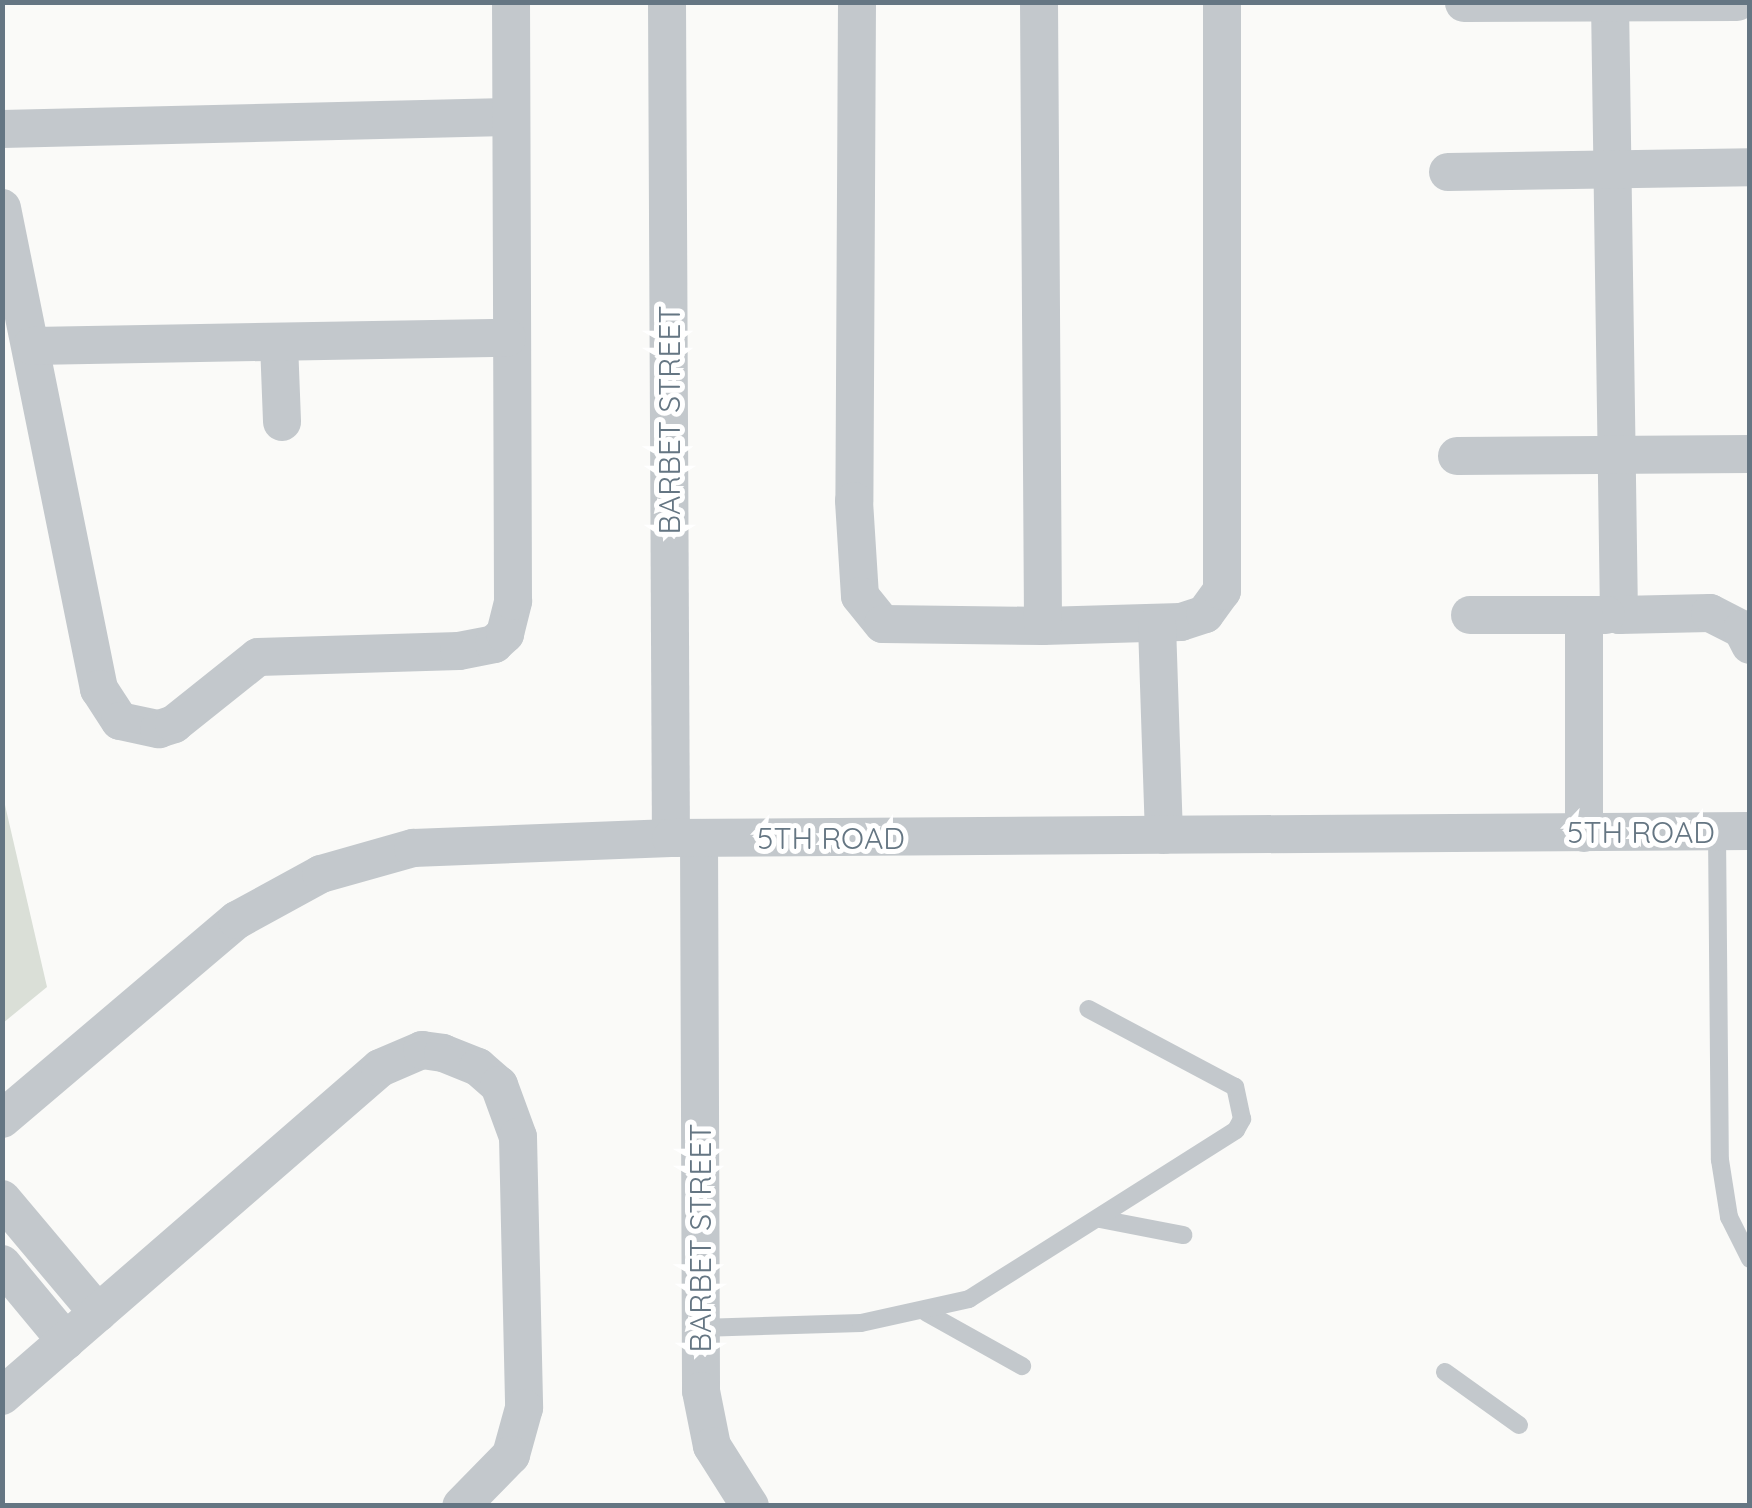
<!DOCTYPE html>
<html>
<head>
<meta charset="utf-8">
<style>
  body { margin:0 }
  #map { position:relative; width:1752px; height:1508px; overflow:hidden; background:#fafaf8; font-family:Quicksand,sans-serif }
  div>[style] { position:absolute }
  .green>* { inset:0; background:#dadfd7 }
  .service>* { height:18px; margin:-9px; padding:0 9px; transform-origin:9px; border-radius:9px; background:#c3c8cc }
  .minor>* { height:38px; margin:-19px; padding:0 19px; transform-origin:19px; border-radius:19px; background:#c3c8cc }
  span { translate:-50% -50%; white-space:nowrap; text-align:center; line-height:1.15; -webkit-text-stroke:10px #fff; paint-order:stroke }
  .street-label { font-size:30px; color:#657683 }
  .frame { position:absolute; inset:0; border:5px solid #657683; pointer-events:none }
</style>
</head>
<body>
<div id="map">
  <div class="green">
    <i style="clip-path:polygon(2px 792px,47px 987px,3px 1023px,2px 1023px)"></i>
  </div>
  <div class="service">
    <i style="left:1717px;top:832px;width:328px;rotate:89.5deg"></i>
    <i style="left:1720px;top:1160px;width:58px;rotate:81deg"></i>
    <i style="left:1729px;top:1217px;width:47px;rotate:63.4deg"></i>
    <i style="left:1100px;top:1219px;width:85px;rotate:10.9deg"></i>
    <i style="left:927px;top:1313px;width:109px;rotate:29.2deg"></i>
    <i style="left:700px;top:1328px;width:161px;rotate:-1.8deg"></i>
    <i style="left:861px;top:1323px;width:111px;rotate:-12.5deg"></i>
    <i style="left:969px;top:1299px;width:316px;rotate:-32.3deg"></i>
    <i style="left:1236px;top:1130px;width:13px;rotate:-61deg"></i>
    <i style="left:1242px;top:1119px;width:33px;rotate:-102deg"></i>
    <i style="left:1235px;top:1087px;width:166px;rotate:-152deg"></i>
    <i style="left:1445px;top:1372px;width:91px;rotate:35.6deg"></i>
  </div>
  <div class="minor">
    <i style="left:667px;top:2px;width:836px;rotate:89.73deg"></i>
    <i style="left:857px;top:2px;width:499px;rotate:90.3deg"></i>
    <i style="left:854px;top:501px;width:95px;rotate:86.4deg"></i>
    <i style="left:860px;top:596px;width:36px;rotate:51deg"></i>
    <i style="left:883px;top:624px;width:160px;rotate:0.7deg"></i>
    <i style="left:1043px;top:626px;width:138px;rotate:-1.7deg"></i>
    <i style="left:1181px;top:622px;width:25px;rotate:-18deg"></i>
    <i style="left:1205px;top:614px;width:29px;rotate:-54deg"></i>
    <i style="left:1222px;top:591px;width:589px;rotate:-90deg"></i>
    <i style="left:1039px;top:2px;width:624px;rotate:89.63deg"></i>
    <i style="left:1610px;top:2px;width:613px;rotate:89.16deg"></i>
    <i style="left:1619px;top:615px;width:91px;rotate:-1.3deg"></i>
    <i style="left:1710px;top:613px;width:36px;rotate:27deg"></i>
    <i style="left:1742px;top:629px;width:18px;rotate:63deg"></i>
    <i style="left:1464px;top:3px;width:273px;rotate:-0.2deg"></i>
    <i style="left:2px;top:129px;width:505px;rotate:-1.36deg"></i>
    <i style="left:1448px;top:172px;width:302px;rotate:-0.9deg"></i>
    <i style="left:2px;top:208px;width:491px;rotate:78.6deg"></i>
    <i style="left:99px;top:689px;width:38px;rotate:57deg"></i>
    <i style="left:120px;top:721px;width:40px;rotate:12deg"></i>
    <i style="left:159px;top:729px;width:16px;rotate:-18deg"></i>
    <i style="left:174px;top:724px;width:107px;rotate:-38.6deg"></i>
    <i style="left:258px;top:657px;width:201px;rotate:-1.7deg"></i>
    <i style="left:459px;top:651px;width:36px;rotate:-11deg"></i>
    <i style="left:494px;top:644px;width:15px;rotate:-42deg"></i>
    <i style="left:505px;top:634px;width:34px;rotate:-76deg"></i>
    <i style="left:513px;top:601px;width:599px;rotate:-90.19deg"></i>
    <i style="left:279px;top:343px;width:79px;rotate:87.8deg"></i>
    <i style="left:32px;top:346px;width:475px;rotate:-1deg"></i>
    <i style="left:1457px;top:456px;width:293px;rotate:-0.4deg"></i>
    <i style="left:1470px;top:615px;width:136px"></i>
    <i style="left:1584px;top:616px;width:217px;rotate:90deg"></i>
    <i style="left:1157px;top:625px;width:210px;rotate:88.1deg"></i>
    <i style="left:699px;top:838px;width:553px;rotate:89.79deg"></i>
    <i style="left:701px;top:1391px;width:56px;rotate:78.7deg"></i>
    <i style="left:712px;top:1446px;width:71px;rotate:57.7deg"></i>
    <i style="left:2px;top:1119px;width:308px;rotate:-40.3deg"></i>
    <i style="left:237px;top:920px;width:96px;rotate:-28.7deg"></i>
    <i style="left:321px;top:874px;width:96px;rotate:-15.8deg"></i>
    <i style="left:413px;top:848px;width:258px;rotate:-2.2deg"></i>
    <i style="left:671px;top:838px;width:1079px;rotate:-0.37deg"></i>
    <i style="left:2px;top:1199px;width:149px;rotate:49.9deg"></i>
    <i style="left:2px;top:1264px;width:100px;rotate:50.3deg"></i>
    <i style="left:2px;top:1396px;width:500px;rotate:-40.95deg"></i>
    <i style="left:380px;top:1068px;width:46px;rotate:-23.2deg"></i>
    <i style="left:422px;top:1050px;width:21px;rotate:8deg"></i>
    <i style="left:443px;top:1053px;width:38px;rotate:22deg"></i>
    <i style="left:478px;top:1067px;width:28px;rotate:41deg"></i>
    <i style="left:499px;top:1085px;width:55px;rotate:69.9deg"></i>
    <i style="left:518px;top:1137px;width:271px;rotate:88.7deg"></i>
    <i style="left:524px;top:1408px;width:49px;rotate:105.5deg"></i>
    <i style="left:511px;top:1455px;width:71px;rotate:134.4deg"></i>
  </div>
  <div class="street-label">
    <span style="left:669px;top:420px;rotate:-90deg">BARBET STREET</span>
    <span style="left:1641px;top:832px">5TH ROAD</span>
    <span style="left:831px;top:838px">5TH ROAD</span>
    <span style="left:700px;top:1238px;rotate:-90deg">BARBET STREET</span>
  </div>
  <div class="frame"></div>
</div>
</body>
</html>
